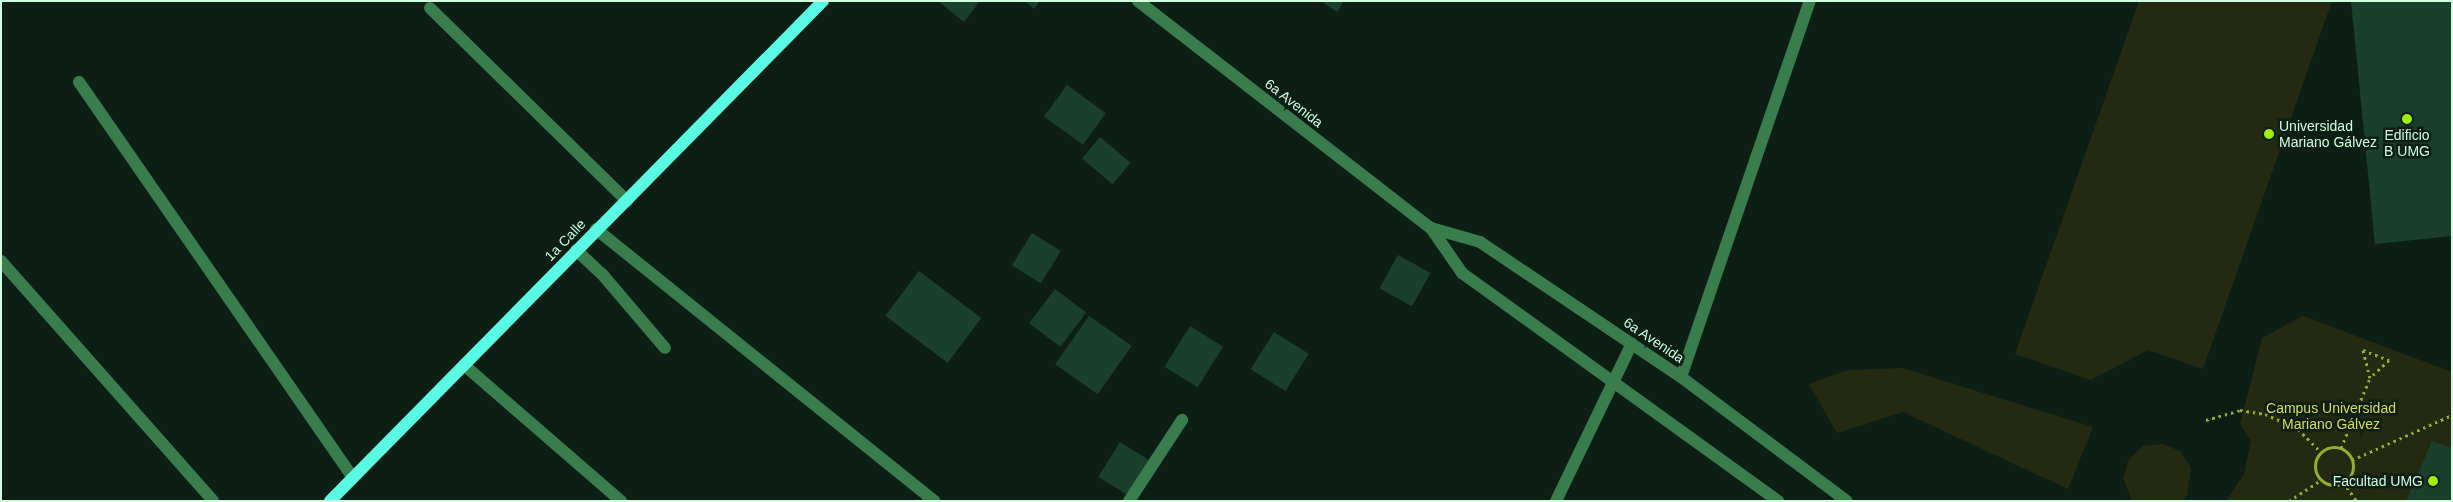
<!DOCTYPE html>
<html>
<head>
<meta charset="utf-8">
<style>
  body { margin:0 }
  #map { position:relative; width:2453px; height:502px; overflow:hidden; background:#0d1f15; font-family:Arial,sans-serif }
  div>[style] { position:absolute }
  .green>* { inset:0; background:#242911 }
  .building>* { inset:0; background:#1a402b; transform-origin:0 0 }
  .path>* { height:3px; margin-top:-1.5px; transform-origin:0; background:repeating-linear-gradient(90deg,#96ad32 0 2.5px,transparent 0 6.5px) }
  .path>.ring { margin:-1.5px; padding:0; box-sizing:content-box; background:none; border:3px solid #96ad32; border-radius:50% }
  .minor>* { height:12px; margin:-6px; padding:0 6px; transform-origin:6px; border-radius:6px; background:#3a7d4d }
  .major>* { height:12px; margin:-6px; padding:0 6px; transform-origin:6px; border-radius:6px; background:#59f9e4 }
  .dots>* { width:14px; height:14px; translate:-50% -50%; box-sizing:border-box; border:2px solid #0d1f15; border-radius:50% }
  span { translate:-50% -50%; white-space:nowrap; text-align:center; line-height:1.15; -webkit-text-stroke:5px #0d1f15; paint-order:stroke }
  .street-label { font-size:14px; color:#cefddf }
  .poi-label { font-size:14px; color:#cefddf }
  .left { translate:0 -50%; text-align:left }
  .right { translate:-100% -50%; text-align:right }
  .park-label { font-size:14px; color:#dad95d }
  .frame { position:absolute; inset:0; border:2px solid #cefddf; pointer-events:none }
</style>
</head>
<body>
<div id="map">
  <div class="green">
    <i style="clip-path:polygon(2139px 1px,2332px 1px,2203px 369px,2148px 350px,2091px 380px,2015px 354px)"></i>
    <i style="clip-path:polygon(2303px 316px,2452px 372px,2452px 501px,2226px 501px,2244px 474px,2251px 441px,2240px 424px,2262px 338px)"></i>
    <i style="clip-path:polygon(1902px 368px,2093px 427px,2068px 489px,1903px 412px,1837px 433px,1809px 384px,1848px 370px)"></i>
    <i style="clip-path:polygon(2163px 444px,2180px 451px,2191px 468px,2187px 496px,2183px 501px,2132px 501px,2123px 478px,2129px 459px,2143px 446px)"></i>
  </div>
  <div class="building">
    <i style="clip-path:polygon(938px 1px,980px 1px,964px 22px)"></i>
    <i style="clip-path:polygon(1025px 1px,1040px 1px,1034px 9px)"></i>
    <i style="clip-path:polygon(1321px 1px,1344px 1px,1337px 12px)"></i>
    <i style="clip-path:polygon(2351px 1px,2452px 1px,2452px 236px,2375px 244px)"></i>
    <i style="left:1067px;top:85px;width:48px;height:39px;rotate:36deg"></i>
    <i style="left:1100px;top:137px;width:40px;height:28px;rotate:40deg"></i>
    <i style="left:1032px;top:233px;width:34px;height:38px;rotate:32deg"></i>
    <i style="left:1398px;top:255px;width:37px;height:38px;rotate:29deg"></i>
    <i style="left:919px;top:271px;width:78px;height:56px;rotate:37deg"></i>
    <i style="left:1055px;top:289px;width:39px;height:43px;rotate:37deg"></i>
    <i style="left:1089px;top:316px;width:52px;height:59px;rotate:35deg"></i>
    <i style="left:1190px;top:326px;width:39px;height:48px;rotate:32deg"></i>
    <i style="left:1274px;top:332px;width:41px;height:44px;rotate:32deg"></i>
    <i style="clip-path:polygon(2432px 441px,2452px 448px,2452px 501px,2406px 501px)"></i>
    <i style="left:1120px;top:442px;width:34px;height:41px;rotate:32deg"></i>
  </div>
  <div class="path">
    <i style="left:2206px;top:420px;width:35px;rotate:-16deg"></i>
    <i style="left:2240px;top:410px;width:25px;rotate:9deg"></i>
    <i style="left:2265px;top:414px;width:36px;rotate:24deg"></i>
    <i style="left:2298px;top:429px;width:33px;rotate:45deg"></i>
    <i class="ring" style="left:2315px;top:447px;width:35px;height:35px"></i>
    <i style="left:2341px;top:448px;width:76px;rotate:-67.5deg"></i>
    <i style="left:2370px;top:378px;width:29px;rotate:-104deg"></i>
    <i style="left:2363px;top:350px;width:28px;rotate:21deg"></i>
    <i style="left:2389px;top:360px;width:26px;rotate:137deg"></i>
    <i style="left:2352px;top:460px;width:110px;rotate:-24.2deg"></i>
    <i style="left:2343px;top:482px;width:24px;rotate:54deg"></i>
    <i style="left:2289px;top:501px;width:38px;rotate:-33deg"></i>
  </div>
  <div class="minor">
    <i style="left:1138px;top:1px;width:371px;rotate:37.8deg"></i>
    <i style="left:1431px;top:228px;width:55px;rotate:55.4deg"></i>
    <i style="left:1462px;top:273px;width:390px;rotate:35.8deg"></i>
    <i style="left:430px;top:8px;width:276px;rotate:44.4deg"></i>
    <i style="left:79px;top:82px;width:479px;rotate:55.3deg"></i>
    <i style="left:1431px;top:228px;width:51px;rotate:15.9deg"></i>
    <i style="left:1480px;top:242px;width:242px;rotate:33.9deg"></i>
    <i style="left:1681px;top:377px;width:207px;rotate:36.8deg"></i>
    <i style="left:596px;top:229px;width:434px;rotate:38.8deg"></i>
    <i style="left:576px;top:250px;width:35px;rotate:43deg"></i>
    <i style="left:602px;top:274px;width:97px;rotate:49.6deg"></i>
    <i style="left:1px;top:261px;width:320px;rotate:48.5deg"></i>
    <i style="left:464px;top:365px;width:208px;rotate:40.9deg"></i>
    <i style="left:1681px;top:377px;width:398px;rotate:-71.1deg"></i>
    <i style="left:1129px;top:501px;width:97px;rotate:-56.8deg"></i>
    <i style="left:1556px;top:501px;width:175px;rotate:-64.3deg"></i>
  </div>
  <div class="major">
    <i style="left:330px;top:501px;width:702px;rotate:-45.4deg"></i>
  </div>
  <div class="dots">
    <i style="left:2407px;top:119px;background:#9fee09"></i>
    <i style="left:2269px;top:134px;background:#9fee09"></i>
    <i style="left:2433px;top:481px;background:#9fee09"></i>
  </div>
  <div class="street-label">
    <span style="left:1294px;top:103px;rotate:38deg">6a Avenida</span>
    <span style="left:565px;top:240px;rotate:-46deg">1a Calle</span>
    <span style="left:1654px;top:340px;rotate:34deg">6a Avenida</span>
  </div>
  <div class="poi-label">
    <span class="left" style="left:2279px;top:134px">Universidad<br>Mariano Gálvez</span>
    <span style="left:2407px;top:143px">Edificio<br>B UMG</span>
    <span class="right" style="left:2423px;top:481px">Facultad UMG</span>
  </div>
  <div class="park-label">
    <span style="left:2331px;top:416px">Campus Universidad<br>Mariano Gálvez</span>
  </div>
  <div class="frame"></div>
</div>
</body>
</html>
